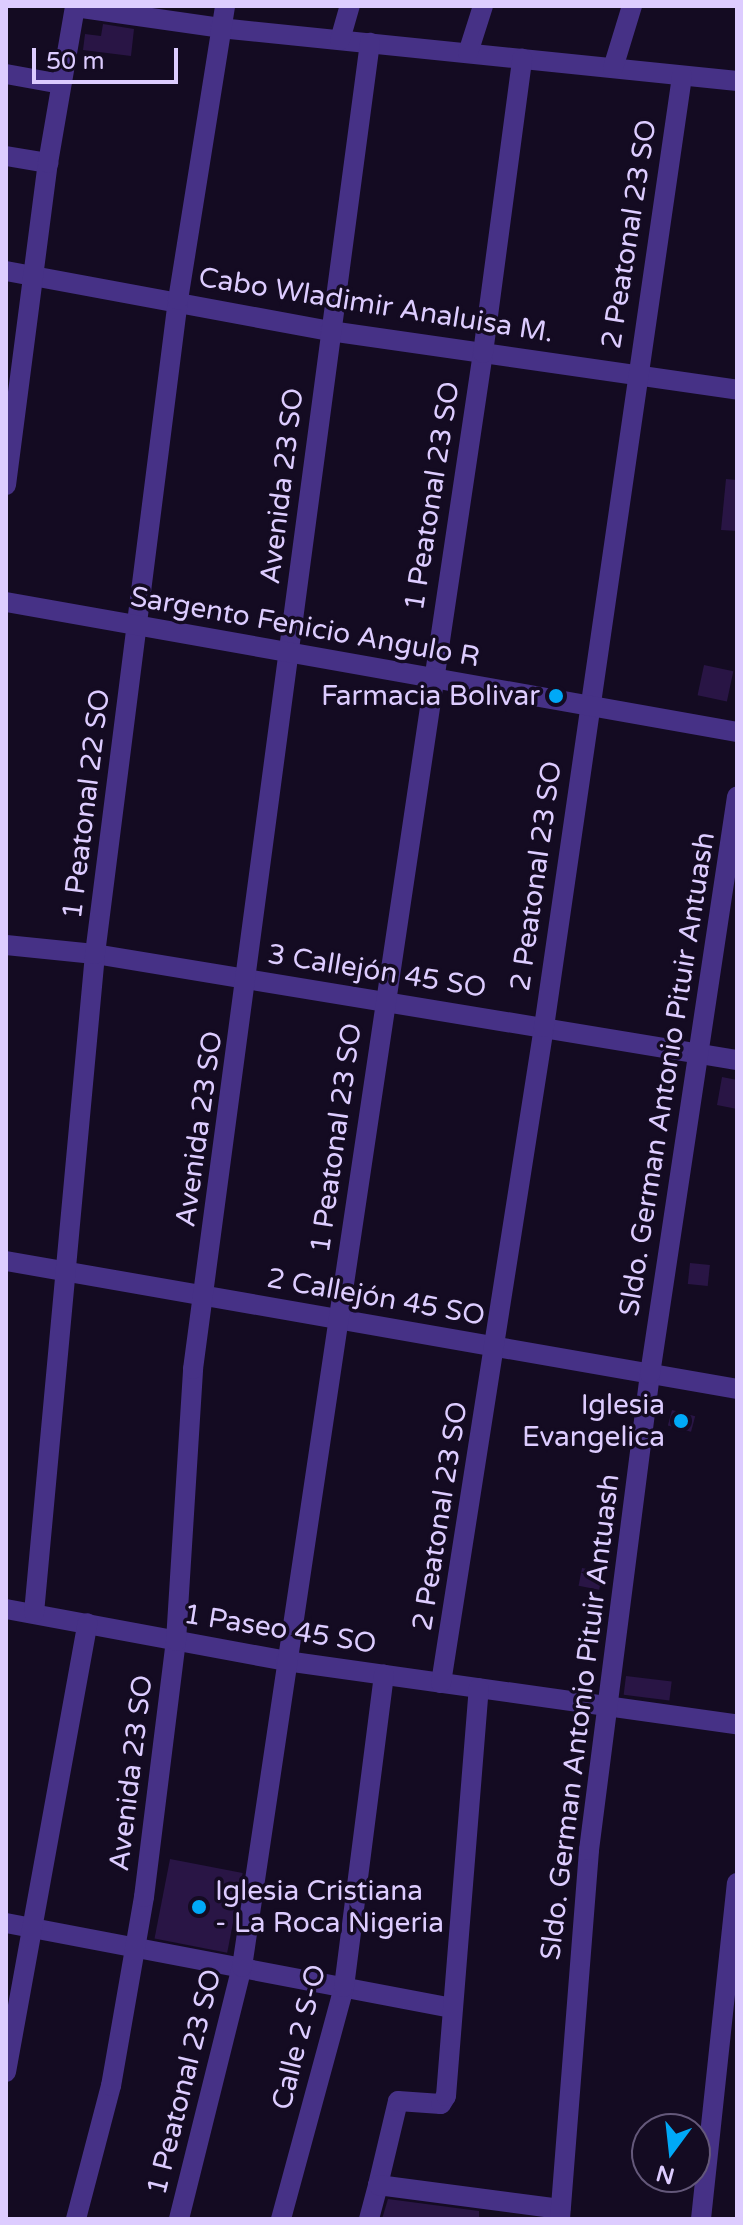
<!DOCTYPE html>
<html>
<head>
<meta charset="utf-8">
<style>
  body { margin:0 }
  #map { position:relative; width:743px; height:2225px; overflow:hidden; background:#140b22; font-family:"Varela Round",sans-serif }
  div>[style] { position:absolute }
  .building>* { inset:0; background:#291545; transform-origin:0 0 }
  .minor>* { height:20px; margin:-10px; padding:0 10px; transform-origin:10px; border-radius:10px; background:#463186 }
  .tertiary>* { height:20px; margin:-10px; padding:0 10px; transform-origin:10px; border-radius:10px; background:#463186 }
  .dots>* { width:22px; height:22px; translate:-50% -50%; box-sizing:border-box; border:4px solid #140b22; border-radius:50% }
  span { translate:-50% -50%; white-space:nowrap; text-align:center; line-height:1.15; -webkit-text-stroke:7px #140b22; paint-order:stroke }
  .street-label { font-size:28px; color:#dcf }
  .poi-label { font-size:28px; color:#dcf }
  .right { translate:-100% -50%; text-align:right }
  .left { translate:0 -50%; text-align:left }
  .frame { position:absolute; inset:0; border:8px solid #dcf; pointer-events:none }
  .north { position:absolute; left:631px; top:2113px; width:80px; height:80px; box-sizing:border-box; background:#140b22; border:2px solid #64587a; border-radius:50%; rotate:195deg; font-size:22px; font-weight:700; line-height:32px; text-align:center; color:#dcf }
  .north::after { content:''; display:block; margin:auto; width:28px; height:36px; background:#00a9f7; clip-path:polygon(50% 0,100% 100%,50% 72%,0 100%) }
  .scale { position:absolute; left:32px; top:48px; width:146px; height:36px; box-sizing:border-box; border:4px solid #dcf; border-top:0; padding-left:10px; font-size:24px; line-height:28px; white-space:nowrap; color:#dcf; -webkit-text-stroke:6px #140b22; paint-order:stroke }
</style>
</head>
<body>
<div id="map">
  <div class="building">
    <i style="clip-path:polygon(103px 24px,134px 29px,131px 56px,83px 50px,85px 34px,101px 36px)"></i>
    <i style="clip-path:polygon(726px 479px,737px 480px,737px 531px,721px 530px)"></i>
    <i style="left:704px;top:665px;width:30px;height:31px;rotate:12deg"></i>
    <i style="clip-path:polygon(722px 1077px,737px 1080px,737px 1109px,717px 1105px)"></i>
    <i style="left:690px;top:1263px;width:20px;height:21px;rotate:6deg"></i>
    <i style="left:672px;top:1410px;width:24px;height:16px;rotate:15deg"></i>
    <i style="left:582px;top:1568px;width:21px;height:18px;rotate:11deg"></i>
    <i style="left:626px;top:1676px;width:46px;height:19px;rotate:7deg"></i>
    <i style="left:170px;top:1859px;width:74px;height:81px;rotate:11deg"></i>
    <i style="clip-path:polygon(388px 2199px,479px 2211px,479px 2219px,382px 2219px)"></i>
  </div>
  <div class="minor">
    <i style="left:75px;top:7px;width:147px;rotate:8.2deg"></i>
    <i style="left:220px;top:28px;width:520px;rotate:5.85deg"></i>
    <i style="left:340px;top:40px;width:35px;rotate:-74deg"></i>
    <i style="left:468px;top:53px;width:49px;rotate:-72.3deg"></i>
    <i style="left:613px;top:68px;width:65px;rotate:-73deg"></i>
    <i style="left:6px;top:74px;width:56px;rotate:10.3deg"></i>
    <i style="left:6px;top:156px;width:43px;rotate:9.5deg"></i>
    <i style="left:6px;top:271px;width:330px;rotate:10.5deg"></i>
    <i style="left:330px;top:331px;width:411px;rotate:8.2deg"></i>
    <i style="left:6px;top:485px;width:325px;rotate:-82.6deg"></i>
    <i style="left:48px;top:163px;width:159px;rotate:-80.2deg"></i>
    <i style="left:6px;top:945px;width:89px;rotate:5.8deg"></i>
    <i style="left:95px;top:954px;width:651px;rotate:9.38deg"></i>
    <i style="left:6px;top:1261px;width:742px;rotate:9.93deg"></i>
    <i style="left:6px;top:1609px;width:285px;rotate:10.5deg"></i>
    <i style="left:286px;top:1661px;width:455px;rotate:8deg"></i>
    <i style="left:34px;top:1613px;width:662px;rotate:-84.71deg"></i>
    <i style="left:95px;top:954px;width:659px;rotate:-82.77deg"></i>
    <i style="left:178px;top:300px;width:298px;rotate:-80.9deg"></i>
    <i style="left:441px;top:1683px;width:664px;rotate:-81.08deg"></i>
    <i style="left:544px;top:1027px;width:961px;rotate:-81.74deg"></i>
    <i style="left:6px;top:1923px;width:452px;rotate:10.8deg"></i>
    <i style="left:6px;top:2072px;width:456px;rotate:-79.7deg"></i>
    <i style="left:378px;top:2185px;width:86px;rotate:-76.6deg"></i>
    <i style="left:398px;top:2101px;width:43px;rotate:4deg"></i>
    <i style="left:441px;top:2104px;width:9px;rotate:-58deg"></i>
    <i style="left:446px;top:2096px;width:409px;rotate:-85.4deg"></i>
    <i style="left:76px;top:2219px;width:138px;rotate:-75.3deg"></i>
    <i style="left:111px;top:2086px;width:192px;rotate:-80.1deg"></i>
    <i style="left:144px;top:1897px;width:258px;rotate:-82.9deg"></i>
    <i style="left:176px;top:1641px;width:273px;rotate:-86.4deg"></i>
    <i style="left:193px;top:1369px;width:1338px;rotate:-82.4deg"></i>
    <i style="left:179px;top:2219px;width:260px;rotate:-76deg"></i>
    <i style="left:242px;top:1967px;width:1632px;rotate:-81.51deg"></i>
    <i style="left:483px;top:353px;width:297px;rotate:-82.4deg"></i>
    <i style="left:281px;top:2219px;width:240px;rotate:-74.8deg"></i>
    <i style="left:344px;top:1987px;width:315px;rotate:-82.7deg"></i>
    <i style="left:369px;top:2219px;width:35px;rotate:-75deg"></i>
    <i style="left:378px;top:2185px;width:184px;rotate:7.5deg"></i>
    <i style="left:560px;top:2219px;width:370px;rotate:-85.5deg"></i>
    <i style="left:589px;top:1850px;width:480px;rotate:-82.7deg"></i>
    <i style="left:650px;top:1374px;width:584px;rotate:-81.43deg"></i>
    <i style="left:701px;top:2219px;width:338px;rotate:-83.9deg"></i>
  </div>
  <div class="tertiary">
    <i style="left:6px;top:602px;width:742px;rotate:10.08deg"></i>
  </div>
  <div class="dots">
    <i style="left:556px;top:696px;background:#00a9f7"></i>
    <i style="left:681px;top:1421px;background:#00a9f7"></i>
    <i style="left:199px;top:1907px;background:#00a9f7"></i>
  </div>
  <div class="street-label">
    <span style="left:629px;top:234px;rotate:-81deg">2 Peatonal 23 SO</span>
    <span style="left:376px;top:305px;rotate:9deg">Cabo Wladimir Analuisa M.</span>
    <span style="left:282px;top:486px;rotate:-83deg">Avenida 23 SO</span>
    <span style="left:432px;top:496px;rotate:-81deg">1 Peatonal 23 SO</span>
    <span style="left:305px;top:627px;rotate:10deg">Sargento Fenicio Angulo R</span>
    <span style="left:86px;top:804px;rotate:-83deg">1 Peatonal 22 SO</span>
    <span style="left:536px;top:876px;rotate:-82deg">2 Peatonal 23 SO</span>
    <span style="left:377px;top:971px;rotate:9deg">3 Callejón 45 SO</span>
    <span style="left:667px;top:1074px;rotate:-81deg">Sldo. German Antonio Pituir Antuash</span>
    <span style="left:199px;top:1129px;rotate:-82deg">Avenida 23 SO</span>
    <span style="left:336px;top:1138px;rotate:-82deg">1 Peatonal 23 SO</span>
    <span style="left:376px;top:1297px;rotate:10deg">2 Callejón 45 SO</span>
    <span style="left:440px;top:1516px;rotate:-81deg">2 Peatonal 23 SO</span>
    <span style="left:280px;top:1629px;rotate:9deg">1 Paseo 45 SO</span>
    <span style="left:580px;top:1717px;rotate:-83deg">Sldo. German Antonio Pituir Antuash</span>
    <span style="left:131px;top:1773px;rotate:-83deg">Avenida 23 SO</span>
    <span style="left:299px;top:2037px;rotate:-76deg">Calle 2 S-O</span>
    <span style="left:184px;top:2082px;rotate:-76deg">1 Peatonal 23 SO</span>
  </div>
  <div class="poi-label">
    <span class="right" style="left:540px;top:696px">Farmacia Bolivar</span>
    <span class="right" style="left:665px;top:1421px">Iglesia<br>Evangelica</span>
    <span class="left" style="left:215px;top:1907px">Iglesia Cristiana<br>- La Roca Nigeria</span>
  </div>
  <div class="frame"></div>
  <div class="north">N</div>
  <div class="scale">50 m</div>
</div>
</body>
</html>
